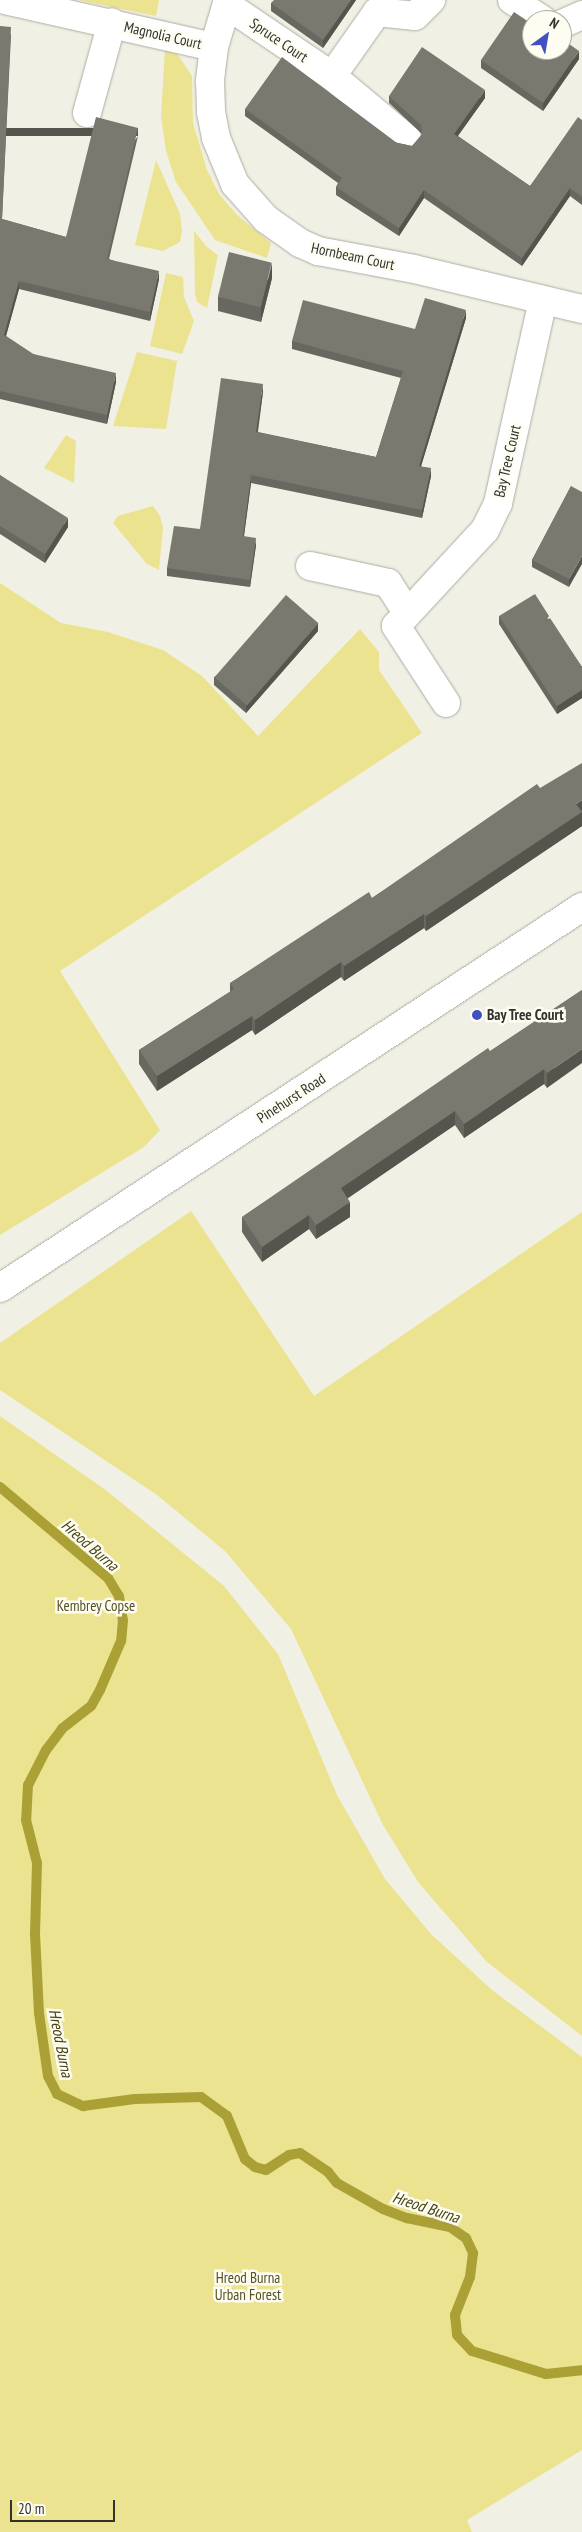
<!DOCTYPE html>
<html>
<head>
<meta charset="utf-8">
<style>
  body { margin:0 }
  #map { position:relative; width:582px; height:2532px; overflow:hidden; background:#f1f0e5; font-family:"PT Sans Narrow",sans-serif }
  div>[style] { position:absolute }
  .green>* { inset:0; background:#ebe390 }
  .stream>* { height:10px; margin:-5px; padding:0 5px; transform-origin:5px; border-radius:5px; background:#aba036 }
  .roads { filter:drop-shadow(0 0 1px #adaca2) drop-shadow(0 0 1px #adaca2) }
  .minor>* { height:28px; margin:-14px; padding:0 14px; transform-origin:14px; border-radius:14px; background:#fff }
  .wall>* { inset:0; background:#696860 }
  .shaded-wall>* { inset:0; background:#55554e; transform-origin:0 0 }
  .building>* { inset:0; background:#7a7970; transform-origin:0 0 }
  .dots>* { width:14px; height:14px; translate:-50% -50%; box-sizing:border-box; border:2px solid #fefdf2; border-radius:50% }
  span { translate:-50% -50%; white-space:nowrap; text-align:center; line-height:1.15; -webkit-text-stroke:5px #fefdf2; paint-order:stroke }
  .street-label { font-size:15px; color:#31312d }
  .poi-label { font-size:15px; color:#31312d; font-weight:700 }
  .left { translate:0 -50%; text-align:left }
  .park-label { font-size:15px; color:#545025 }
  .water-label { font-size:16px; color:#474317; font-style:italic }
  .north { position:absolute; left:522px; top:10px; width:50px; height:50px; box-sizing:border-box; background:#fefdf2; border:1px solid #acaba3; border-radius:50%; rotate:32deg; font-size:14px; font-weight:700; line-height:20px; text-align:center; color:#31312d }
  .north::after { content:''; display:block; margin:auto; width:18px; height:22px; background:#4050c4; clip-path:polygon(50% 0,100% 100%,50% 72%,0 100%) }
  .scale { position:absolute; left:10px; top:2500px; width:105px; height:22px; box-sizing:border-box; border:2px solid #31312d; border-top:0; padding-left:6px; font-size:15px; line-height:18px; white-space:nowrap; color:#31312d; -webkit-text-stroke:4px #fefdf2; paint-order:stroke }
</style>
</head>
<body>
<div id="map">
  <div class="green">
    <i style="clip-path:polygon(78px 0,159px 0,156px 16px)"></i>
    <i style="clip-path:polygon(165px 49px,176px 52px,192px 76px,193px 123px,207px 170px,219px 194px,236px 214px,271px 243px,267px 258px,215px 240px,176px 182px,166px 151px,161px 117px)"></i>
    <i style="clip-path:polygon(156px 160px,180px 214px,182px 231px,180px 242px,163px 251px,135px 245px)"></i>
    <i style="clip-path:polygon(194px 231px,207px 247px,218px 255px,207px 308px,197px 302px,195px 294px)"></i>
    <i style="clip-path:polygon(166px 273px,183px 277px,184px 297px,194px 321px,182px 354px,150px 346px)"></i>
    <i style="clip-path:polygon(137px 352px,177px 361px,166px 429px,113px 426px)"></i>
    <i style="clip-path:polygon(66px 435px,76px 441px,74px 483px,44px 468px)"></i>
    <i style="clip-path:polygon(153px 506px,160px 516px,163px 528px,159px 570px,147px 564px,113px 523px,118px 516px)"></i>
    <i style="clip-path:polygon(0 583px,61px 623px,108px 632px,163px 650px,202px 676px,258px 736px,360px 629px,379px 652px,379px 670px,422px 733px,60px 971px,160px 1130px,144px 1147px,0 1235px)"></i>
    <i style="clip-path:polygon(191px 1211px,314px 1396px,582px 1212px,582px 2036px,487px 1962px,418px 1882px,383px 1825px,291px 1629px,225px 1551px,157px 1495px,0 1390px,0 1343px)"></i>
    <i style="clip-path:polygon(0 1416px,107px 1491px,224px 1586px,278px 1654px,337px 1795px,385px 1879px,431px 1934px,492px 1990px,582px 2057px,582px 2450px,467px 2520px,472px 2532px,0 2532px)"></i>
  </div>
  <div class="stream">
    <i style="left:0;top:1487px;width:141px;rotate:40.1deg"></i>
    <i style="left:108px;top:1578px;width:21px;rotate:59deg"></i>
    <i style="left:119px;top:1596px;width:24px;rotate:81deg"></i>
    <i style="left:123px;top:1620px;width:21px;rotate:95deg"></i>
    <i style="left:121px;top:1641px;width:53px;rotate:113.2deg"></i>
    <i style="left:100px;top:1690px;width:18px;rotate:119deg"></i>
    <i style="left:91px;top:1706px;width:37px;rotate:142deg"></i>
    <i style="left:62px;top:1729px;width:26px;rotate:127deg"></i>
    <i style="left:46px;top:1750px;width:39px;rotate:117deg"></i>
    <i style="left:28px;top:1785px;width:35px;rotate:93deg"></i>
    <i style="left:26px;top:1820px;width:44px;rotate:75.7deg"></i>
    <i style="left:37px;top:1863px;width:71px;rotate:91.6deg"></i>
    <i style="left:35px;top:1934px;width:79px;rotate:87.1deg"></i>
    <i style="left:39px;top:2013px;width:64px;rotate:81.9deg"></i>
    <i style="left:48px;top:2076px;width:20px;rotate:63deg"></i>
    <i style="left:57px;top:2094px;width:29px;rotate:25deg"></i>
    <i style="left:83px;top:2106px;width:52px;rotate:-7.7deg"></i>
    <i style="left:135px;top:2099px;width:66px;rotate:-1.7deg"></i>
    <i style="left:201px;top:2097px;width:32px;rotate:36deg"></i>
    <i style="left:227px;top:2116px;width:47px;rotate:67.3deg"></i>
    <i style="left:245px;top:2159px;width:13px;rotate:39deg"></i>
    <i style="left:255px;top:2167px;width:11px;rotate:15deg"></i>
    <i style="left:266px;top:2170px;width:27px;rotate:-33deg"></i>
    <i style="left:289px;top:2155px;width:11px;rotate:-10deg"></i>
    <i style="left:300px;top:2153px;width:34px;rotate:34deg"></i>
    <i style="left:328px;top:2172px;width:14px;rotate:51deg"></i>
    <i style="left:337px;top:2183px;width:53px;rotate:29.5deg"></i>
    <i style="left:383px;top:2209px;width:26px;rotate:21deg"></i>
    <i style="left:407px;top:2218px;width:44px;rotate:11.8deg"></i>
    <i style="left:450px;top:2227px;width:19px;rotate:35deg"></i>
    <i style="left:466px;top:2238px;width:17px;rotate:65deg"></i>
    <i style="left:473px;top:2253px;width:24px;rotate:97deg"></i>
    <i style="left:470px;top:2277px;width:41px;rotate:111.5deg"></i>
    <i style="left:455px;top:2315px;width:20px;rotate:84deg"></i>
    <i style="left:457px;top:2335px;width:22px;rotate:47deg"></i>
    <i style="left:472px;top:2351px;width:77px;rotate:17.3deg"></i>
    <i style="left:546px;top:2374px;width:36px;rotate:-6deg"></i>
  </div>
  <div class="roads">
    <div class="minor">
      <i style="left:5px;top:0;width:214px;rotate:12.7deg"></i>
      <i style="left:228px;top:0;width:49px;rotate:106.6deg"></i>
      <i style="left:214px;top:47px;width:35px;rotate:97deg"></i>
      <i style="left:210px;top:82px;width:30px;rotate:88deg"></i>
      <i style="left:211px;top:112px;width:26px;rotate:79deg"></i>
      <i style="left:216px;top:138px;width:50px;rotate:67.6deg"></i>
      <i style="left:235px;top:184px;width:47px;rotate:48.5deg"></i>
      <i style="left:266px;top:219px;width:42px;rotate:35.2deg"></i>
      <i style="left:300px;top:243px;width:20px;rotate:24deg"></i>
      <i style="left:318px;top:251px;width:98px;rotate:10.6deg"></i>
      <i style="left:414px;top:269px;width:173px;rotate:13.4deg"></i>
      <i style="left:512px;top:0;width:37px;rotate:33deg"></i>
      <i style="left:227px;top:5px;width:127px;rotate:34.1deg"></i>
      <i style="left:332px;top:76px;width:78px;rotate:-54.9deg"></i>
      <i style="left:377px;top:12px;width:38px;rotate:6deg"></i>
      <i style="left:415px;top:16px;width:23px;rotate:-45deg"></i>
      <i style="left:562px;top:24px;width:22px;rotate:-24deg"></i>
      <i style="left:332px;top:76px;width:98px;rotate:40deg"></i>
      <i style="left:87px;top:113px;width:94px;rotate:-74.6deg"></i>
      <i style="left:310px;top:566px;width:80px;rotate:12.3deg"></i>
      <i style="left:388px;top:583px;width:35px;rotate:57deg"></i>
      <i style="left:446px;top:703px;width:92px;rotate:-123deg"></i>
      <i style="left:396px;top:626px;width:131px;rotate:-47.2deg"></i>
      <i style="left:485px;top:530px;width:30px;rotate:-64deg"></i>
      <i style="left:498px;top:503px;width:208px;rotate:-77.5deg"></i>
      <i style="left:0;top:1288px;width:696px;rotate:-33.21deg"></i>
    </div>
  </div>
  <div class="wall">
    <i style="clip-path:polygon(356px 0,323px 48px,271px 11px,271px 3px)"></i>
    <i style="clip-path:polygon(0 26px,11px 35px,2px 219px,66px 237px,138px 136px,109px 259px,159px 279px,150px 321px,19px 289px,6px 336px,33px 354px,116px 382px,107px 424px,0 399px)"></i>
    <i style="clip-path:polygon(579px 59px,543px 111px,481px 68px,481px 60px)"></i>
    <i style="clip-path:polygon(389px 96px,485px 98px,458px 136px,530px 186px,582px 120px,582px 205px,570px 196px,522px 266px,424px 198px,399px 236px,336px 195px,336px 187px,338px 183px,245px 116px,245px 109px,412px 146px,422px 135px,421px 133px,389px 103px)"></i>
    <i style="clip-path:polygon(272px 278px,261px 322px,218px 311px,218px 297px)"></i>
    <i style="clip-path:polygon(466px 318px,421px 466px,431px 476px,422px 518px,251px 483px,244px 536px,256px 545px,250px 587px,167px 576px,167px 568px,200px 529px,263px 392px,258px 432px,376px 457px,401px 378px,292px 349px,292px 341px,415px 329px)"></i>
    <i style="clip-path:polygon(0 475px,68px 527px,45px 563px,0 534px)"></i>
    <i style="clip-path:polygon(571px 486px,569px 587px,532px 567px,532px 560px)"></i>
    <i style="clip-path:polygon(499px 616px,549px 619px,582px 667px,582px 698px,557px 714px,499px 624px)"></i>
    <i style="clip-path:polygon(318px 631px,246px 713px,214px 685px,214px 677px)"></i>
    <i style="clip-path:polygon(540px 788px,582px 815px,582px 826px,426px 931px,424px 928px,344px 981px,341px 977px,255px 1035px,252px 1030px,157px 1091px,139px 1064px,139px 1050px,230px 992px,230px 983px,372px 898px)"></i>
    <i style="clip-path:polygon(582px 990px,547px 1088px,544px 1084px,464px 1138px,455px 1125px,347px 1198px,350px 1217px,316px 1239px,309px 1229px,262px 1262px,242px 1232px,242px 1217px)"></i>
  </div>
  <div class="shaded-wall">
    <i style="clip-path:polygon(351px 0,356px 0,323px 48px,323px 40px)"></i>
    <i style="clip-path:polygon(579px 51px,579px 59px,543px 111px,543px 103px)"></i>
    <i style="clip-path:polygon(485px 90px,485px 98px,454px 141px,454px 134px)"></i>
    <i style="left:138px;top:128px;width:8px;height:135px;rotate:90deg"></i>
    <i style="clip-path:polygon(570px 188px,570px 196px,522px 266px,522px 258px)"></i>
    <i style="clip-path:polygon(424px 190px,424px 198px,399px 236px,399px 228px)"></i>
    <i style="clip-path:polygon(272px 263px,272px 278px,261px 322px,261px 307px)"></i>
    <i style="clip-path:polygon(159px 271px,159px 279px,150px 321px,150px 312px)"></i>
    <i style="clip-path:polygon(19px 281px,19px 289px,4px 343px,4px 335px)"></i>
    <i style="clip-path:polygon(466px 310px,466px 318px,419px 473px,419px 466px)"></i>
    <i style="clip-path:polygon(116px 373px,116px 382px,107px 424px,107px 415px)"></i>
    <i style="clip-path:polygon(263px 384px,263px 392px,256px 440px,256px 432px)"></i>
    <i style="clip-path:polygon(431px 468px,431px 476px,422px 518px,422px 510px)"></i>
    <i style="clip-path:polygon(251px 475px,251px 483px,243px 543px,243px 536px)"></i>
    <i style="clip-path:polygon(68px 518px,68px 527px,45px 563px,45px 554px)"></i>
    <i style="clip-path:polygon(256px 538px,256px 545px,250px 587px,250px 580px)"></i>
    <i style="clip-path:polygon(582px 556px,582px 564px,569px 587px,569px 579px)"></i>
    <i style="clip-path:polygon(318px 623px,318px 631px,246px 713px,246px 706px)"></i>
    <i style="clip-path:polygon(582px 690px,582px 698px,557px 714px,557px 706px)"></i>
    <i style="clip-path:polygon(582px 800px,582px 826px,426px 931px,426px 916px,576px 804px)"></i>
    <i style="clip-path:polygon(424px 914px,424px 928px,344px 981px,344px 966px)"></i>
    <i style="clip-path:polygon(341px 962px,341px 977px,255px 1035px,255px 1020px)"></i>
    <i style="clip-path:polygon(252px 1016px,252px 1030px,157px 1091px,157px 1076px)"></i>
    <i style="clip-path:polygon(582px 1049px,582px 1063px,547px 1088px,547px 1073px)"></i>
    <i style="clip-path:polygon(544px 1069px,544px 1084px,464px 1138px,464px 1124px)"></i>
    <i style="clip-path:polygon(455px 1111px,455px 1125px,341px 1203px,341px 1188px)"></i>
    <i style="clip-path:polygon(350px 1202px,350px 1217px,316px 1239px,316px 1225px)"></i>
    <i style="clip-path:polygon(309px 1215px,309px 1229px,262px 1262px,262px 1247px)"></i>
  </div>
  <div class="building">
    <i style="clip-path:polygon(274px 0,351px 0,323px 40px,271px 3px)"></i>
    <i style="clip-path:polygon(514px 12px,532px 24px,532px 50px,562px 50px,562px 39px,579px 51px,543px 103px,481px 60px)"></i>
    <i style="clip-path:polygon(0 26px,11px 27px,2px 219px,66px 237px,96px 117px,138px 128px,107px 259px,159px 271px,150px 312px,19px 281px,4px 335px,33px 354px,116px 373px,107px 415px,0 391px)"></i>
    <i style="clip-path:polygon(422px 47px,485px 90px,454px 134px,530px 186px,578px 117px,582px 120px,582px 197px,570px 188px,522px 258px,424px 190px,399px 228px,336px 187px,342px 178px,245px 109px,282px 57px,397px 143px,412px 146px,422px 134px,421px 125px,389px 96px)"></i>
    <i style="left:229px;top:252px;width:44px;height:46px;rotate:14deg"></i>
    <i style="clip-path:polygon(425px 298px,466px 310px,419px 466px,431px 468px,422px 510px,251px 475px,243px 536px,256px 538px,250px 580px,167px 568px,174px 526px,200px 529px,221px 378px,263px 384px,256px 432px,376px 457px,403px 371px,292px 341px,303px 300px,415px 329px)"></i>
    <i style="clip-path:polygon(0 475px,68px 518px,45px 554px,0 526px)"></i>
    <i style="clip-path:polygon(571px 486px,582px 492px,582px 556px,569px 579px,532px 560px)"></i>
    <i style="clip-path:polygon(535px 594px,549px 616px,546px 621px,550px 618px,582px 667px,582px 690px,557px 706px,499px 616px)"></i>
    <i style="left:286px;top:595px;width:43px;height:109px;rotate:41deg"></i>
    <i style="clip-path:polygon(582px 763px,582px 800px,576px 804px,582px 812px,426px 916px,424px 914px,344px 966px,341px 962px,255px 1020px,252px 1016px,157px 1076px,139px 1050px,234px 989px,230px 983px,369px 892px,372px 898px,537px 784px,540px 788px)"></i>
    <i style="clip-path:polygon(582px 990px,582px 1049px,547px 1073px,544px 1069px,464px 1124px,455px 1111px,341px 1188px,350px 1202px,316px 1225px,309px 1215px,262px 1247px,242px 1217px,488px 1048px,490px 1051px)"></i>
  </div>
  <div class="dots">
    <i style="left:477px;top:1015px;background:#4050c4"></i>
  </div>
  <div class="street-label">
    <span style="left:163px;top:35px;rotate:13deg">Magnolia Court</span>
    <span style="left:279px;top:40px;rotate:34deg">Spruce Court</span>
    <span style="left:353px;top:256px;rotate:12deg">Hornbeam Court</span>
    <span style="left:507px;top:461px;rotate:-77deg">Bay Tree Court</span>
    <span style="left:291px;top:1098px;rotate:-33deg">Pinehurst Road</span>
  </div>
  <div class="poi-label">
    <span class="left" style="left:487px;top:1015px">Bay Tree Court</span>
  </div>
  <div class="park-label">
    <span style="left:96px;top:1606px">Kembrey Copse</span>
    <span style="left:248px;top:2286px">Hreod Burna<br>Urban Forest</span>
  </div>
  <div class="water-label">
    <span style="left:90px;top:1545px;rotate:41deg">Hreod Burna</span>
    <span style="left:61px;top:2043px;rotate:79deg">Hreod Burna</span>
    <span style="left:426px;top:2207px;rotate:18deg">Hreod Burna</span>
  </div>
  <div class="north">N</div>
  <div class="scale">20 m</div>
</div>
</body>
</html>
